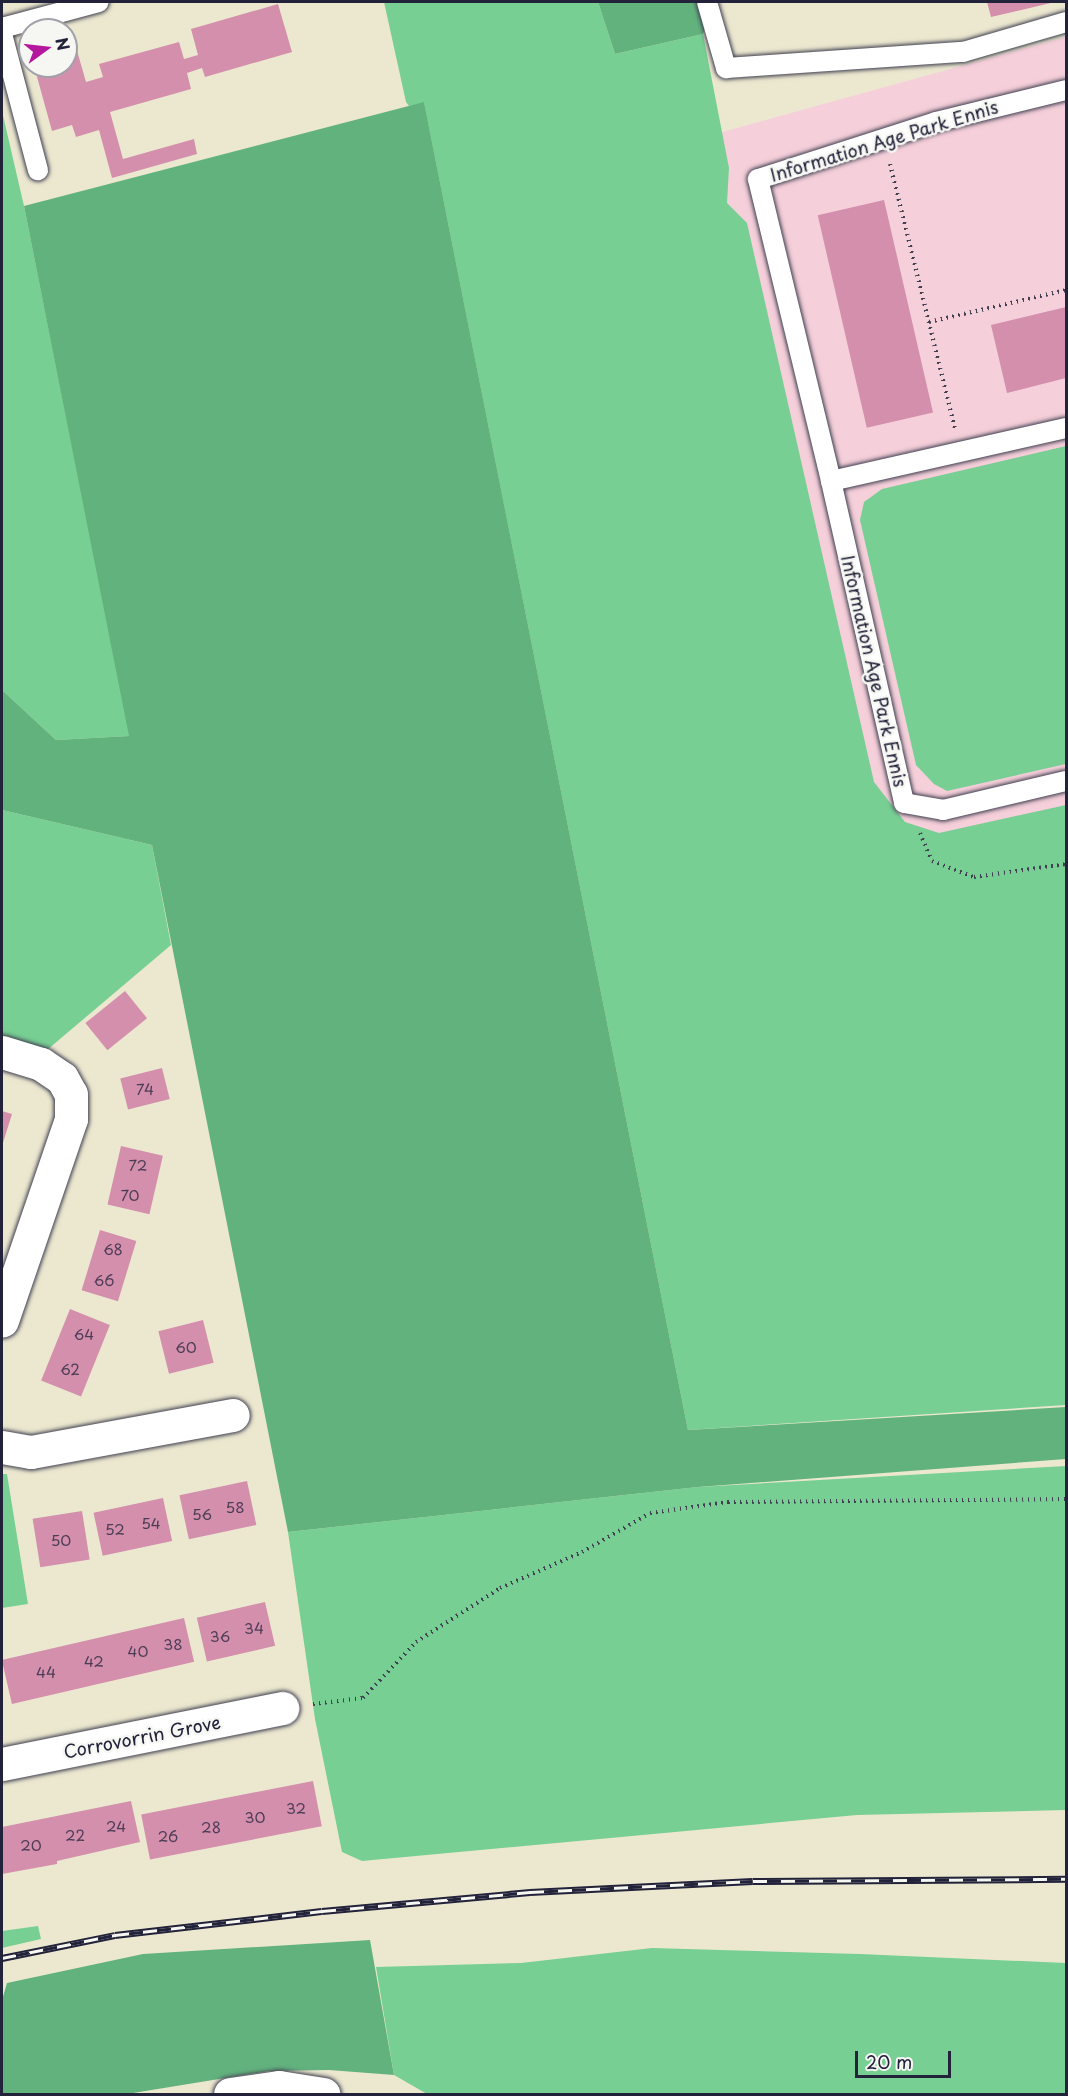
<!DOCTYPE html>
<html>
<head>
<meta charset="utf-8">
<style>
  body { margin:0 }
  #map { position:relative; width:1068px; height:2096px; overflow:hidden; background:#ece8d0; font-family:"Playpen Sans",sans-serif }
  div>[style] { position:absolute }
  .built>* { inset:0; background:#f5cfda }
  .green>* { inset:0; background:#78cf94 }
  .forest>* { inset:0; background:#62b27e }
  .building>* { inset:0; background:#d38fac; transform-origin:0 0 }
  .path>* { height:4px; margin-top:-2px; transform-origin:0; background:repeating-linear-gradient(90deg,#404051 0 1.5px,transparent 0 6px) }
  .roads { filter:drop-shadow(0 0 2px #404051) drop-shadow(0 0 2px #404051) }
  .service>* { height:20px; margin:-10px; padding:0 10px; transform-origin:10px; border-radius:10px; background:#fff }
  .minor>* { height:33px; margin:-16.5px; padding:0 16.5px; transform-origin:16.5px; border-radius:16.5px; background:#fff }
  .rail>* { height:7px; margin-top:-3.5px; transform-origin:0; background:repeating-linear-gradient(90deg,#f6f6f2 0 14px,#22223b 0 28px); box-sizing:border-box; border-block:2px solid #22223b }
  span { translate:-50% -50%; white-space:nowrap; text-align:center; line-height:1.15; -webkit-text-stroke:5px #f6f6f2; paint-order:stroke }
  .number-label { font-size:15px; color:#4e3d57 }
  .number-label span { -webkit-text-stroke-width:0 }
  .street-label { font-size:18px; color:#22223b }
  .frame { position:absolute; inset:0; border:3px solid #22223b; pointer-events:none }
  .north { position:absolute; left:18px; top:18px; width:60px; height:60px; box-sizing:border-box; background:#f6f6f2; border:2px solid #a1a1a9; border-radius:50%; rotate:75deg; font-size:16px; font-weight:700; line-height:24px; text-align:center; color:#22223b }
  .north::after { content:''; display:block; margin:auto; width:21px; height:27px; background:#b5179e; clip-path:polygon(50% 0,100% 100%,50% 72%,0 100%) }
  .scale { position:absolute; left:855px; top:2051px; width:96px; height:27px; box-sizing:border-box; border:3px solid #22223b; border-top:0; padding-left:8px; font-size:18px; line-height:21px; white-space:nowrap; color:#22223b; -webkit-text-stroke:4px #f6f6f2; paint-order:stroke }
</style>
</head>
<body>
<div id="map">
  <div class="built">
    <i style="clip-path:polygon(1066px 37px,1066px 818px,875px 871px,701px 138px)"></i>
  </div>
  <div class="green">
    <i style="clip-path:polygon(384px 2px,598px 2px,615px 54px,703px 34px,729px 168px,727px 203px,747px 223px,874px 782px,905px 822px,939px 833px,1066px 805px,1066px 1405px,688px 1430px,424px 103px,409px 106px,406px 102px)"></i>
    <i style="clip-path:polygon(2px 111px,24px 206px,130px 736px,56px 740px,2px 690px)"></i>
    <i style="clip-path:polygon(1066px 446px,1066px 764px,947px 791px,934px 784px,916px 765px,860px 520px,864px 502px,882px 489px)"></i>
    <i style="clip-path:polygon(2px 810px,152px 845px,171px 945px,47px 1050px,2px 1036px)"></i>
    <i style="clip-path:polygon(1066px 1466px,1066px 1810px,857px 1815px,362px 1861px,342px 1852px,315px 1719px,288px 1532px,698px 1487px)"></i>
    <i style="clip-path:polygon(2px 1474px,7px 1474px,28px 1604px,2px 1608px)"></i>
    <i style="clip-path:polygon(38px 1926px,41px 1939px,2px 1948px,2px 1931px)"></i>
    <i style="clip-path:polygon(652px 1948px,860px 1954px,1066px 1963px,1066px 2094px,427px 2094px,394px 2075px,376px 1967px,521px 1963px)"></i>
  </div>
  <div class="forest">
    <i style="clip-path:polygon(598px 2px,713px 2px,703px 34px,615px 54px)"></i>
    <i style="clip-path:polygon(424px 102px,688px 1430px,1066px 1407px,1066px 1459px,698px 1487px,288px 1532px,152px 845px,2px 810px,2px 690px,56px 740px,129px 736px,24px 206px)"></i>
    <i style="clip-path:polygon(370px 1940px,394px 2075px,329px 2070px,269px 2071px,127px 2094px,2px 2094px,2px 2000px,7px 1983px,143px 1954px)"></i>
  </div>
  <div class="building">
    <i style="clip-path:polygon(987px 2px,1055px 2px,991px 17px)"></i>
    <i style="clip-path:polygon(278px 4px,292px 52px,205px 77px,202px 68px,187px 73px,191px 89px,110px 112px,123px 159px,194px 139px,197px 154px,112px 178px,99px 130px,76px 137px,72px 125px,52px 131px,34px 66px,66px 66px,66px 35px,72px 33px,86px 82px,103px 77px,99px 64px,179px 42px,184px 59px,198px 55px,191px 29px)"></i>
    <i style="left:884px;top:200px;width:218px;height:68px;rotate:77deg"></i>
    <i style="clip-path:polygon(1066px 307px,1066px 378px,1007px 393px,991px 325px)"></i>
    <i style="left:125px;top:991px;width:35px;height:51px;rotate:51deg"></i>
    <i style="left:162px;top:1068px;width:32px;height:43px;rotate:76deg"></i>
    <i style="clip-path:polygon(2px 1111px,12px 1114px,2px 1146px)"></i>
    <i style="left:121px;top:1146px;width:43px;height:60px;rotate:13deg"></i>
    <i style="left:100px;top:1230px;width:38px;height:63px;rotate:17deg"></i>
    <i style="left:70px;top:1309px;width:43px;height:77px;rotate:22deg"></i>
    <i style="left:203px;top:1320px;width:44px;height:46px;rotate:76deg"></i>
    <i style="left:247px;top:1481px;width:45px;height:69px;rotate:78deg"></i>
    <i style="left:163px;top:1498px;width:44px;height:71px;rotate:78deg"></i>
    <i style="left:82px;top:1511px;width:49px;height:50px;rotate:81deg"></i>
    <i style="left:265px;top:1602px;width:45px;height:70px;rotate:77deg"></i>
    <i style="left:184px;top:1618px;width:45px;height:187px;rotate:77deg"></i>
    <i style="left:313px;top:1781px;width:46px;height:175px;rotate:79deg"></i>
    <i style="clip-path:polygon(131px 1801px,140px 1842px,57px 1861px,57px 1864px,2px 1874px,2px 1827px)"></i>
  </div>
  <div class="path">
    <i style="left:890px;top:164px;width:272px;rotate:76.2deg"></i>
    <i style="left:929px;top:322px;width:141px;rotate:-13.1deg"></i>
    <i style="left:920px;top:833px;width:30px;rotate:67deg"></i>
    <i style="left:932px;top:861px;width:45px;rotate:20.9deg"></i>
    <i style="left:974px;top:877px;width:93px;rotate:-8deg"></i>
    <i style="left:313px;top:1704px;width:50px;rotate:-6.8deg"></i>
    <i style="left:363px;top:1698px;width:77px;rotate:-46.6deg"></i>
    <i style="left:416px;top:1642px;width:100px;rotate:-32.7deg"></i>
    <i style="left:500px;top:1588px;width:90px;rotate:-23.7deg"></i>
    <i style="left:582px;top:1552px;width:78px;rotate:-29.8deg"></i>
    <i style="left:650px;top:1513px;width:79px;rotate:-8deg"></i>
    <i style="left:728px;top:1502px;width:338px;rotate:-0.5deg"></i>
  </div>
  <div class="roads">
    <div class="service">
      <i style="left:707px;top:2px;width:69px;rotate:73.9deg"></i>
      <i style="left:726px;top:68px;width:238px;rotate:-3.9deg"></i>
      <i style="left:963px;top:52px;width:107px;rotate:-16.2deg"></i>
      <i style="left:2px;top:28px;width:100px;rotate:-15deg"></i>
      <i style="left:2px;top:34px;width:141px;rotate:75.2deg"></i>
      <i style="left:1066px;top:90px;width:134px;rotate:166.2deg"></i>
      <i style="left:936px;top:122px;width:187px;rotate:162.2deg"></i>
      <i style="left:758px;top:179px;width:311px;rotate:76.4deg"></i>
      <i style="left:831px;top:481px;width:330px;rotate:77.2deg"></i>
      <i style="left:904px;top:803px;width:40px;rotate:10deg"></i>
      <i style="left:943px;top:810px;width:126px;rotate:-13.3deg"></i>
      <i style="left:831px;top:481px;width:241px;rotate:-12.7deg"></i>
    </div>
    <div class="minor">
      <i style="left:2px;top:1052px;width:41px;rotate:17.1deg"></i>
      <i style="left:41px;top:1064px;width:25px;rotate:34deg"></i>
      <i style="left:62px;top:1078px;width:18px;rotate:61deg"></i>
      <i style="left:71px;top:1094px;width:25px;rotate:90deg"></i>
      <i style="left:71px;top:1119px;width:213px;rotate:108.9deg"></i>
      <i style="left:2px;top:1447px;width:29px;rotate:10deg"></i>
      <i style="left:31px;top:1452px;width:205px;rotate:-10.4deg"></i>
      <i style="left:2px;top:1764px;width:286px;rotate:-11.3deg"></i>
      <i style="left:230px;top:2094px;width:49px;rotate:-8.1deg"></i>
      <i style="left:279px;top:2087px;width:45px;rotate:9deg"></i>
    </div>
  </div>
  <div class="rail">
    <i style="left:2px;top:1958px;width:115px;rotate:-11.5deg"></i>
    <i style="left:115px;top:1935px;width:208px;rotate:-6.6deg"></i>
    <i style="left:322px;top:1911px;width:209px;rotate:-5.2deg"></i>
    <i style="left:530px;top:1892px;width:223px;rotate:-2.8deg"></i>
    <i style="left:753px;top:1881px;width:313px;rotate:-0.4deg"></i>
  </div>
  <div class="number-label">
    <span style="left:145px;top:1089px">74</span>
    <span style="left:138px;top:1165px">72</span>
    <span style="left:130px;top:1195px">70</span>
    <span style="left:113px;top:1249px">68</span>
    <span style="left:104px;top:1280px">66</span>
    <span style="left:84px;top:1334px">64</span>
    <span style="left:186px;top:1347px">60</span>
    <span style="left:70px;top:1369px">62</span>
    <span style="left:235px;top:1507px">58</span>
    <span style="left:202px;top:1514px">56</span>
    <span style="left:151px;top:1523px">54</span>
    <span style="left:115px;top:1529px">52</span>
    <span style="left:61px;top:1540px">50</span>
    <span style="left:254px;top:1628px">34</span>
    <span style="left:220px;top:1636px">36</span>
    <span style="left:173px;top:1644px">38</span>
    <span style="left:138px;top:1651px">40</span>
    <span style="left:94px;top:1661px">42</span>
    <span style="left:46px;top:1672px">44</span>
    <span style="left:296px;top:1808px">32</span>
    <span style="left:255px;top:1817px">30</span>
    <span style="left:116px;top:1826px">24</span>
    <span style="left:211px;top:1827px">28</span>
    <span style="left:75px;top:1835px">22</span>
    <span style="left:168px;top:1836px">26</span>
    <span style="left:31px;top:1845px">20</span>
  </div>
  <div class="street-label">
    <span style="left:884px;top:141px;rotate:-17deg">Information Age Park Ennis</span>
    <span style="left:874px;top:671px;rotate:77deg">Information Age Park Ennis</span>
    <span style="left:142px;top:1737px;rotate:-11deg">Corrovorrin Grove</span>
  </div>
  <div class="frame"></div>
  <div class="north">N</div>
  <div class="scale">20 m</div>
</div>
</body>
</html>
